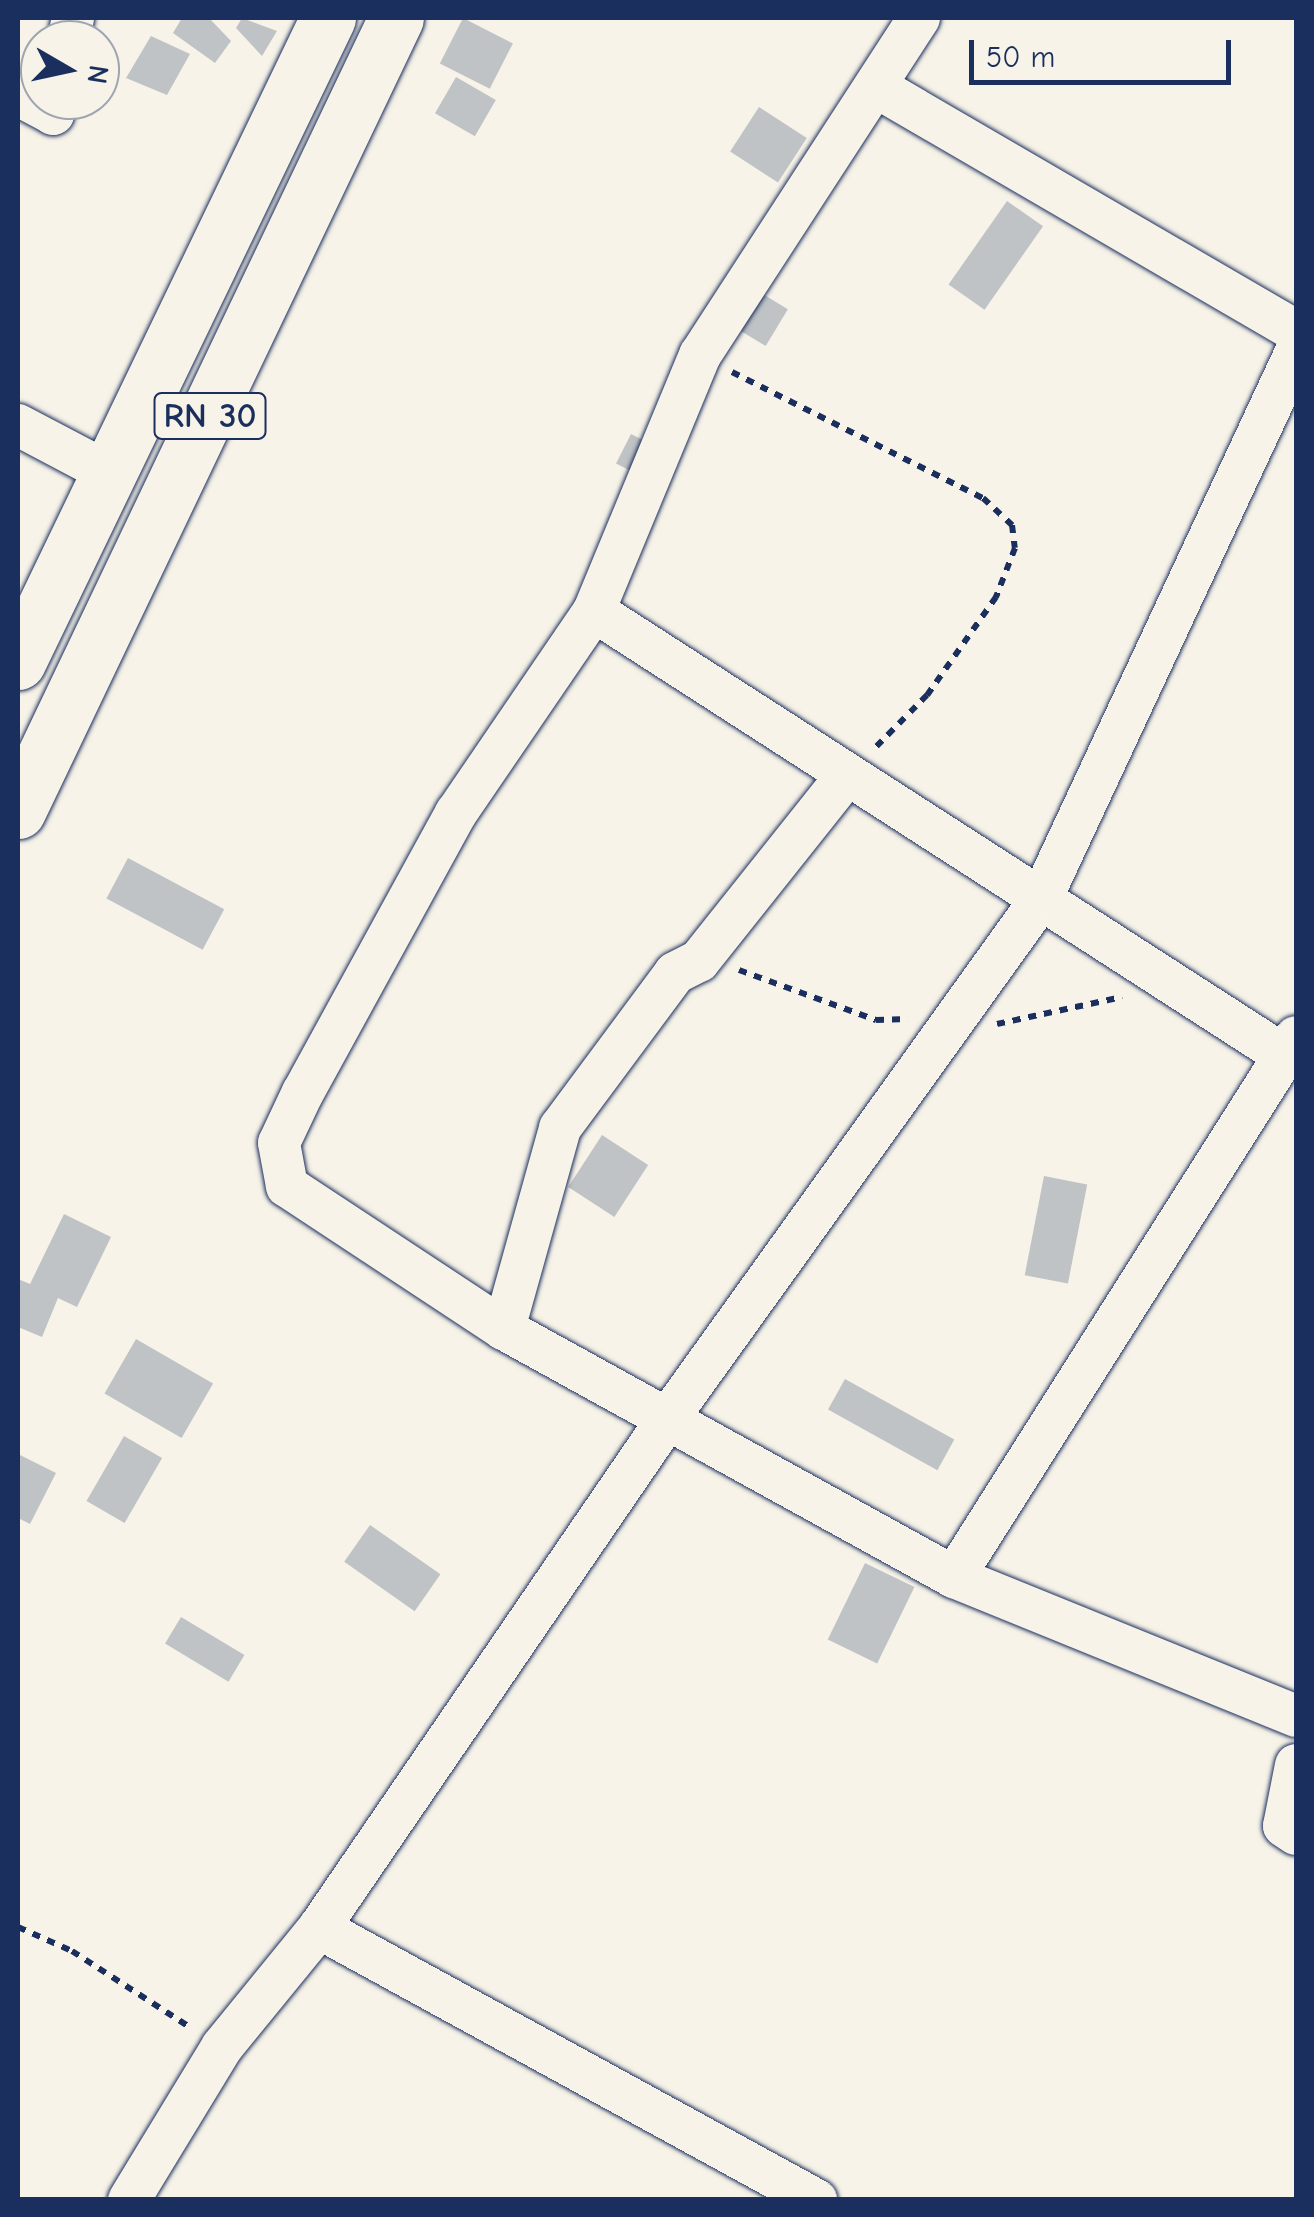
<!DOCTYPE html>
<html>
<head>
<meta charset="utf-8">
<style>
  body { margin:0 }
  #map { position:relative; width:1314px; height:2217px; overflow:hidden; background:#f7f3e8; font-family:"Comic Neue",sans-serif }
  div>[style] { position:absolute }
  .building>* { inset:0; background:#c0c3c5; transform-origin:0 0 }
  .path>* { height:6px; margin-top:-3px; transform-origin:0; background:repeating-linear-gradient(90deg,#1b2f5e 0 8px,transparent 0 16px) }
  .roads { filter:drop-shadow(0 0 2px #1b2f5e) drop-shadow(0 0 2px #1b2f5e) }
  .minor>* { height:42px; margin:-21px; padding:0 21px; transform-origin:21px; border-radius:21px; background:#f7f3e8 }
  .major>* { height:55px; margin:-27.5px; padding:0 27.5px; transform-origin:27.5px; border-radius:27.5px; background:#f7f3e8 }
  span { translate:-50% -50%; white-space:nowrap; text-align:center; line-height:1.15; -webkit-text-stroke:8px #f7f3e8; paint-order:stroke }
  .shield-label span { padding:2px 8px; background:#f7f3e8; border:2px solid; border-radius:8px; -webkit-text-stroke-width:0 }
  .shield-label { font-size:35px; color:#1b2f5e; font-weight:700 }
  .frame { position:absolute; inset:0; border:20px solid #1b2f5e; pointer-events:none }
  .north { position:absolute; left:20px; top:20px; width:100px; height:100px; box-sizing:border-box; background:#f7f3e8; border:2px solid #9fa5b1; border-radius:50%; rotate:99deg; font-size:28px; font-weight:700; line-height:40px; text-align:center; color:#1b2f5e }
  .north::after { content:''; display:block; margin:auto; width:35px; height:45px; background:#1b2f5e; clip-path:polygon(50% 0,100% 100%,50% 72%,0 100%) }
  .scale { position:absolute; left:969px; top:40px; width:262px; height:45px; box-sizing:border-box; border:5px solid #1b2f5e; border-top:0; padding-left:12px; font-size:30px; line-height:35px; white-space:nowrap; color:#1b2f5e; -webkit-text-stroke:8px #f7f3e8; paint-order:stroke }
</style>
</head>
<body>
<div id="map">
  <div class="building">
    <i style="clip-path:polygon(182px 18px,209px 18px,231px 41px,215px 63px,173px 33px)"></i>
    <i style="clip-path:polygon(242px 18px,277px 31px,262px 56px,236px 28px)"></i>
    <i style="left:463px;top:18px;width:56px;height:51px;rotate:27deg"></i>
    <i style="clip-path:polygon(151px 36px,190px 54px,167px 95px,126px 78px)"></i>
    <i style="left:456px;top:77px;width:46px;height:42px;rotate:30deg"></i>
    <i style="left:759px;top:107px;width:57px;height:53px;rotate:33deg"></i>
    <i style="left:1007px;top:201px;width:44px;height:102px;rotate:35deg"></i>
    <i style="left:751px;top:287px;width:43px;height:43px;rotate:31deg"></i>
    <i style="left:631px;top:434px;width:20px;height:33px;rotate:27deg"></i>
    <i style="left:128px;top:858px;width:109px;height:46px;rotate:28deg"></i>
    <i style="left:602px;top:1135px;width:55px;height:62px;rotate:33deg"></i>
    <i style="left:1044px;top:1176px;width:44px;height:101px;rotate:11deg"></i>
    <i style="clip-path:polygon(64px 1214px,111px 1237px,77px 1307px,58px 1298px,42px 1337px,18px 1327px,18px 1279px,30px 1284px)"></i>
    <i style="left:136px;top:1339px;width:89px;height:63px;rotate:30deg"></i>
    <i style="left:845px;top:1379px;width:125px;height:35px;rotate:29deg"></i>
    <i style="left:124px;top:1436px;width:44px;height:75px;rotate:30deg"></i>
    <i style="clip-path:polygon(18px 1454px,56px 1473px,30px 1524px,18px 1518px)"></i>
    <i style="left:370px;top:1525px;width:86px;height:45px;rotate:35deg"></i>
    <i style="left:865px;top:1563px;width:55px;height:85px;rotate:26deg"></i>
    <i style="left:181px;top:1617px;width:74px;height:31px;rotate:31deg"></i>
  </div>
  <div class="path">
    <i style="left:732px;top:372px;width:281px;rotate:26.7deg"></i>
    <i style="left:983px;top:498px;width:40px;rotate:43deg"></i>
    <i style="left:1012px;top:525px;width:23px;rotate:83deg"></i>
    <i style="left:1015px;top:548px;width:53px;rotate:111.2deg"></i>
    <i style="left:996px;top:597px;width:120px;rotate:125.1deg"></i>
    <i style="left:927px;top:695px;width:76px;rotate:134.5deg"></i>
    <i style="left:739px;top:970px;width:146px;rotate:20.1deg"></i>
    <i style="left:876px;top:1020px;width:32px;rotate:-2deg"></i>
    <i style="left:997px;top:1024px;width:128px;rotate:-12.2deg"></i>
    <i style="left:18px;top:1927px;width:59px;rotate:24deg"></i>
    <i style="left:72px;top:1951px;width:142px;rotate:32.9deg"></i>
  </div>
  <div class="roads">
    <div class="minor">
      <i style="left:919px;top:18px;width:402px;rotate:123deg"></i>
      <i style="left:700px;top:355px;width:277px;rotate:112.5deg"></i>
      <i style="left:594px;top:611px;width:245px;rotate:124.3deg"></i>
      <i style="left:456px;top:813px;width:318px;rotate:118.7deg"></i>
      <i style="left:303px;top:1092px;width:56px;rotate:115.2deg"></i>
      <i style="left:279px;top:1143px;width:44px;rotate:79.5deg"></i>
      <i style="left:287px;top:1186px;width:260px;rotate:33.4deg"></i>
      <i style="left:504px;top:1329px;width:514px;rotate:28.86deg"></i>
      <i style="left:954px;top:1577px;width:369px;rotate:22.1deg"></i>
      <i style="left:68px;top:40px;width:23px;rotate:-77deg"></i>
      <i style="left:880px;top:89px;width:481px;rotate:30.2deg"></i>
      <i style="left:18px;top:95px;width:40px;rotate:28deg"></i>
      <i style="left:53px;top:114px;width:14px;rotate:-78deg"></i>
      <i style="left:18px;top:425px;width:101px;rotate:27.8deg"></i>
      <i style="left:594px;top:611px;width:822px;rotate:32.78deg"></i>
      <i style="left:504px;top:1329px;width:209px;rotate:-74.4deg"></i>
      <i style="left:560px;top:1128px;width:193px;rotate:-53.4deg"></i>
      <i style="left:675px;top:973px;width:27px;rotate:-27deg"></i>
      <i style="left:699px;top:961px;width:233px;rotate:-51.5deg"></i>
      <i style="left:954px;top:1577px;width:639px;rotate:-57.65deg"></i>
      <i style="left:1296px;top:1765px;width:62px;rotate:101.1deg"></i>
      <i style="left:1284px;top:1826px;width:14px;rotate:34deg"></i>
      <i style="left:319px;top:1928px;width:567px;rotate:28.69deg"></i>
      <i style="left:129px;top:2200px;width:179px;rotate:-58.7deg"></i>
      <i style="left:222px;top:2047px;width:154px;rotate:-50.8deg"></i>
      <i style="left:319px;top:1928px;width:614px;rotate:-55.61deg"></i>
      <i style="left:666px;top:1421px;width:643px;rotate:-54.31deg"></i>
      <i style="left:1041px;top:899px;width:604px;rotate:-65.01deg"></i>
    </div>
    <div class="major">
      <i style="left:18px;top:662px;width:715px;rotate:-64.3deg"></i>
      <i style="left:18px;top:811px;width:878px;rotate:-64.51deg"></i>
    </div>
  </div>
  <div class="shield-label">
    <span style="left:210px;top:416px">RN 30</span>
  </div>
  <div class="frame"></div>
  <div class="north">N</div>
  <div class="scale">50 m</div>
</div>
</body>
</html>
